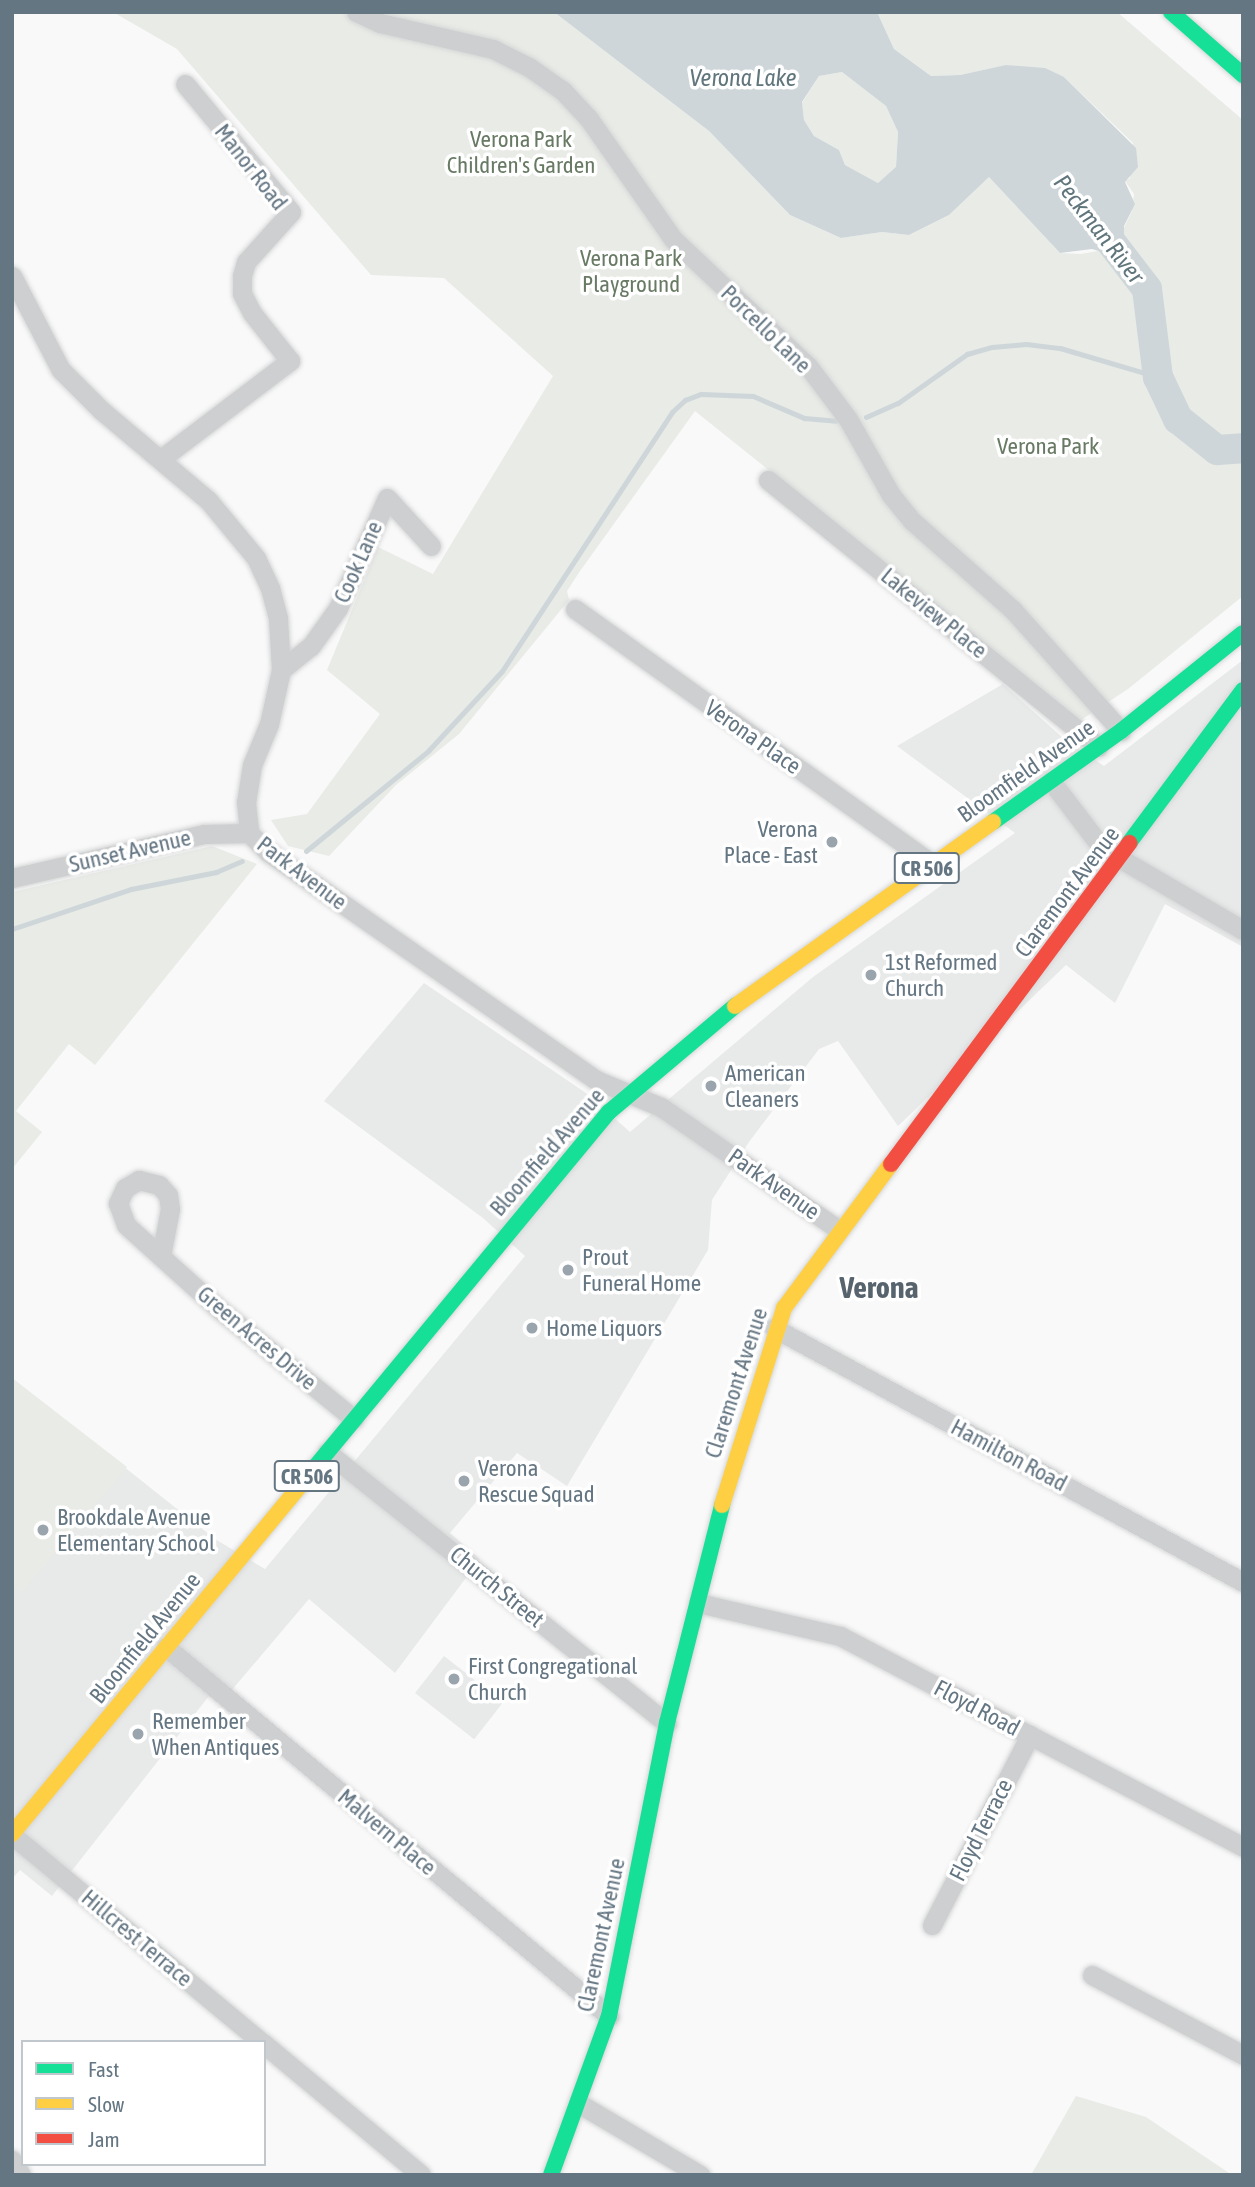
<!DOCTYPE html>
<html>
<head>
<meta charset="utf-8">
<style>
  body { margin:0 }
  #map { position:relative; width:1255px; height:2187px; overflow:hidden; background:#f9f9f9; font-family:"Asap Condensed",sans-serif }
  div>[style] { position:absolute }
  .built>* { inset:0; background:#e8e9e9; transform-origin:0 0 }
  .green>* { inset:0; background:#e8ebe6 }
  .water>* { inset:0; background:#ced6d9 }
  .stream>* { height:5px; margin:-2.5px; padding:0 2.5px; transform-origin:2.5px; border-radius:2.5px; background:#ced6d9 }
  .river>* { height:30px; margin:-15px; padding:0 15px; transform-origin:15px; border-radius:15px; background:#ced6d9 }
  .roads { filter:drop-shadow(0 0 2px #d5d6d7) drop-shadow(0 0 2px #d5d6d7) }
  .street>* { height:19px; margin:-9.5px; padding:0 9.5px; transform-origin:9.5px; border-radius:9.5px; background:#cecfd0 }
  .fast>* { height:16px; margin:-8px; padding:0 8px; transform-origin:8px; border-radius:8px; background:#16e098 }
  .slow>* { height:16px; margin:-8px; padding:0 8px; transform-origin:8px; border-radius:8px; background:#ffcf43 }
  .jam>* { height:16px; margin:-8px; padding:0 8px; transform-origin:8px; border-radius:8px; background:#f24e42 }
  .dots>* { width:19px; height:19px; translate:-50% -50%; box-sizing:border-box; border:4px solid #fff; border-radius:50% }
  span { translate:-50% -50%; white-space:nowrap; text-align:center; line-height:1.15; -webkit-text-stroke:7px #fff; paint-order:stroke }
  .shield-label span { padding:2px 5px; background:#fff; border:2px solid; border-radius:5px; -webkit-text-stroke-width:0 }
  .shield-label { font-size:21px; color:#657683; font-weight:700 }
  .park-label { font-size:23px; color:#687a64 }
  .street-label { font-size:23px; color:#657683 }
  .poi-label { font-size:23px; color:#657683 }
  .right { translate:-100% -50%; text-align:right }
  .left { translate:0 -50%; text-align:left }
  .water-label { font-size:24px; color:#60757c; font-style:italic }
  .district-label { font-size:30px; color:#57646e; font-weight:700 }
  .frame { position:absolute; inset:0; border:14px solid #657683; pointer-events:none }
  .legend { position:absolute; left:21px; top:2040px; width:245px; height:126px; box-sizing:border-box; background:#fff; border:2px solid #c1c8cd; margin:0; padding:9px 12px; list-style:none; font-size:21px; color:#657683 }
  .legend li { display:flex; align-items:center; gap:14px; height:35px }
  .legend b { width:35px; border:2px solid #c1c8cd }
</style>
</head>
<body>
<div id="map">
  <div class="built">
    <i style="clip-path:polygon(1243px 660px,1243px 947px,1165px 904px,1115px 1003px,1066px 965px,898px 1126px,838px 1041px,819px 1049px,749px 1142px,712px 1200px,708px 1250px,567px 1486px,517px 1453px,450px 1533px,480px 1559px,395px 1673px,309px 1599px,220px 1704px,209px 1696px,52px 1896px,20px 1870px,12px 1879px,12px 1378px,215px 1539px,265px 1569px,525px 1256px,483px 1218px,324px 1101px,424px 983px,586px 1093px,630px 1132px,813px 977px,1015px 833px,897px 746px,1003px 684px,1063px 738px,1104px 766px)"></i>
    <i style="left:444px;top:1656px;width:75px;height:47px;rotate:38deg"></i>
  </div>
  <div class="green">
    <i style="clip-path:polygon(113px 12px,554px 12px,709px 131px,790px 215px,841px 238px,882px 232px,909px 235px,949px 215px,989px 177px,1060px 253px,1081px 254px,1103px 250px,1122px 232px,1132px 211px,1134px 194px,1125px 181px,1130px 178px,1133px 143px,1064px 77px,1007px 65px,960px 75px,931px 76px,894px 49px,877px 12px,1117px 12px,1243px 120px,1243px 596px,1128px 689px,1081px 720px,695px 411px,580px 571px,567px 591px,569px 600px,459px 734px,396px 785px,329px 856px,288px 846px,271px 820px,307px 814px,380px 714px,327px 670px,378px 547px,433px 574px,553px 376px,444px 278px,371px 275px,177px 49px)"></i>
    <i style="clip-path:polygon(842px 72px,886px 106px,898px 132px,896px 168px,878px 183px,845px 165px,839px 150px,814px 136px,804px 120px,802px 103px,819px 76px)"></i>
    <i style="clip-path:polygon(212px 846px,257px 864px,95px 1065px,69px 1044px,16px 1111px,42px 1132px,12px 1169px,12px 892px)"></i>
    <i style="clip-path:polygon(12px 1378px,127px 1467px,22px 1592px,12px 1585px)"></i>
    <i style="clip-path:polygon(1076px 2096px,1146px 2117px,1232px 2175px,1031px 2175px)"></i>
  </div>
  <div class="water">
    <i style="clip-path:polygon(evenodd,554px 12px,877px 12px,894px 49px,931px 76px,960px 75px,1006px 65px,1045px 68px,1064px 77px,1136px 148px,1138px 167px,1125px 182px,1135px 204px,1124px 226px,1124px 240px,1109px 254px,1092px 249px,1060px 253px,989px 177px,949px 215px,909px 235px,882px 232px,841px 238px,790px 215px,709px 131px,554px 12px,842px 72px,886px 106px,898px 132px,896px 167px,878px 183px,845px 165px,839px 150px,814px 136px,804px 120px,802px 102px,819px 76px,842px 72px)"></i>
  </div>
  <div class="stream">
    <i style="left:866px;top:417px;width:35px;rotate:-24deg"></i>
    <i style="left:898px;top:403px;width:85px;rotate:-35.4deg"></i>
    <i style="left:967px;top:354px;width:26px;rotate:-16deg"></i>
    <i style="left:992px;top:347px;width:34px;rotate:-5deg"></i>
    <i style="left:1026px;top:344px;width:34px;rotate:7deg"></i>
    <i style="left:1060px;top:348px;width:102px;rotate:16.5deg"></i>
    <i style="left:306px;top:851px;width:158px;rotate:-39.3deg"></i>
    <i style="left:428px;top:751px;width:109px;rotate:-47.2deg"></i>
    <i style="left:502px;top:671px;width:310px;rotate:-56.7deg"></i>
    <i style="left:672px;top:412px;width:18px;rotate:-43deg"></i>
    <i style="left:685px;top:400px;width:17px;rotate:-21deg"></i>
    <i style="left:701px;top:394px;width:52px;rotate:2.2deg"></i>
    <i style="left:753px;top:396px;width:56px;rotate:23.3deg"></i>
    <i style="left:804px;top:418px;width:32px;rotate:5deg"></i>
    <i style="left:12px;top:929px;width:126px;rotate:-18.6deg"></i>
    <i style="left:131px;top:889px;width:87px;rotate:-11.3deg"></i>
    <i style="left:216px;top:872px;width:28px;rotate:-23deg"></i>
  </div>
  <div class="river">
    <i style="left:1091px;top:216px;width:92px;rotate:52.5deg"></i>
    <i style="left:1147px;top:289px;width:89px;rotate:82.9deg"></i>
    <i style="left:1158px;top:377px;width:47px;rotate:64.5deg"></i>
    <i style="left:1178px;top:419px;width:50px;rotate:38.5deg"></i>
    <i style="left:1217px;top:450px;width:26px;rotate:-4deg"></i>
  </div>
  <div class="roads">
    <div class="street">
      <i style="left:356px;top:12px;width:26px;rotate:25deg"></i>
      <i style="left:380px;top:23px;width:116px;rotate:13deg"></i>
      <i style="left:493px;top:49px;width:40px;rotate:26.6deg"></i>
      <i style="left:529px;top:67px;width:42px;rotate:35.2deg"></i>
      <i style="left:563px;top:91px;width:38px;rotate:47deg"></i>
      <i style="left:589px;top:119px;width:146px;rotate:55deg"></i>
      <i style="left:673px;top:239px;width:185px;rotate:43.3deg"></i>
      <i style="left:808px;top:366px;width:66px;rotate:53deg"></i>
      <i style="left:848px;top:419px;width:87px;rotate:60.5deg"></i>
      <i style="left:891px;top:495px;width:32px;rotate:51deg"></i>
      <i style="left:911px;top:520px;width:135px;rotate:41.4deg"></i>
      <i style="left:1012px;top:609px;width:164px;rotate:48.2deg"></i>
      <i style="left:12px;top:276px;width:106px;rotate:62.5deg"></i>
      <i style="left:61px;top:370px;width:57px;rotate:45deg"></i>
      <i style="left:101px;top:410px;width:140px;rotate:40.1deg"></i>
      <i style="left:208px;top:500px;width:75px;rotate:50.4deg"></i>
      <i style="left:256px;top:558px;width:33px;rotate:65deg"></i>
      <i style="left:270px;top:588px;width:31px;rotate:75deg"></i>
      <i style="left:278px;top:618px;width:52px;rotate:86.7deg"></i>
      <i style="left:281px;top:670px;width:55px;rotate:102.5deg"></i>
      <i style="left:269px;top:724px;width:44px;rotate:112.5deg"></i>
      <i style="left:252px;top:765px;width:37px;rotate:99deg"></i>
      <i style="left:246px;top:802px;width:31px;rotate:84deg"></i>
      <i style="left:249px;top:833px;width:27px;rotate:45deg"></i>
      <i style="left:268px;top:852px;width:399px;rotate:34.8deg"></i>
      <i style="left:596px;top:1080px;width:70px;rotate:22.6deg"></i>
      <i style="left:661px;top:1107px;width:215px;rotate:34.6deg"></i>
      <i style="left:162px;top:458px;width:161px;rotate:-37.2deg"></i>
      <i style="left:290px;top:361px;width:61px;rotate:-128.4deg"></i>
      <i style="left:252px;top:313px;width:22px;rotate:-117deg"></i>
      <i style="left:242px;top:293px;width:17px;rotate:-90deg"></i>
      <i style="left:242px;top:276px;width:15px;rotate:-74deg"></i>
      <i style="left:246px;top:262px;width:67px;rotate:-48deg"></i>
      <i style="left:291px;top:212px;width:166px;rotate:-129.6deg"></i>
      <i style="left:768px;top:480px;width:425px;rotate:38.9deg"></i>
      <i style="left:575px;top:609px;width:439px;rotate:35.5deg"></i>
      <i style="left:281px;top:670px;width:38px;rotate:-39deg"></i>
      <i style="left:311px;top:646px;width:47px;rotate:-54.6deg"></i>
      <i style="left:338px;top:608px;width:120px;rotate:-66deg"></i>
      <i style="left:387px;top:498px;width:65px;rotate:47.5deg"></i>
      <i style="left:1051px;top:781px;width:84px;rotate:52.7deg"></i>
      <i style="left:1102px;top:848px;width:163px;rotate:30.2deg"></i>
      <i style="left:12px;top:878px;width:197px;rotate:-12.9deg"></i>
      <i style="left:204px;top:834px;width:45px;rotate:-1.3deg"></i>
      <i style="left:161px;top:1256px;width:48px;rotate:-79.2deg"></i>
      <i style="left:170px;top:1209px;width:14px;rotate:-98deg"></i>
      <i style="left:168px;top:1195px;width:13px;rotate:-132deg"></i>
      <i style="left:159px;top:1185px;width:21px;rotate:-166deg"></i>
      <i style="left:139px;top:1180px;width:16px;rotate:150deg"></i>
      <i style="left:125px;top:1188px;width:17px;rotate:115deg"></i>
      <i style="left:118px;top:1203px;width:23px;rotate:70deg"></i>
      <i style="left:126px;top:1225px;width:125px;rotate:42.1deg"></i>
      <i style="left:219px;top:1309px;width:174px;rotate:39.2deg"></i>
      <i style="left:774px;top:1328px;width:533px;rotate:28.44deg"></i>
      <i style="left:327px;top:1452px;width:435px;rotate:38.6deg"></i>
      <i style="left:698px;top:1603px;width:146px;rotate:13.1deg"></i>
      <i style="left:840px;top:1636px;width:455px;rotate:27.6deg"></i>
      <i style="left:166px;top:1647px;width:577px;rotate:39.79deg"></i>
      <i style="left:12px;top:1835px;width:324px;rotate:39.7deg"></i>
      <i style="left:932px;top:1925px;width:214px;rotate:-62.7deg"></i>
      <i style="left:1092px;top:1975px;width:171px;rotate:27.9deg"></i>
      <i style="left:264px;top:2044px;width:204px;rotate:39.8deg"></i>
      <i style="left:578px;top:2103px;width:142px;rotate:30.5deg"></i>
      <i style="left:12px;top:2160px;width:17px;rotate:59deg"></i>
    </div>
    <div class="fast">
      <i style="left:1171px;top:12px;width:96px;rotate:41.2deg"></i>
      <i style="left:993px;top:822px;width:157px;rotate:-35.4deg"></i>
      <i style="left:1121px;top:731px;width:156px;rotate:-38.8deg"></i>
      <i style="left:1129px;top:843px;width:191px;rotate:-53.3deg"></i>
      <i style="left:306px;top:1478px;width:475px;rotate:-50.4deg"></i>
      <i style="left:609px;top:1112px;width:165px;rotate:-40.1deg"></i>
      <i style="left:551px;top:2175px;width:169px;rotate:-70deg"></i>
      <i style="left:609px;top:2016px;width:299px;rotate:-78.8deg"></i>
      <i style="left:667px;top:1723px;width:225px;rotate:-75.8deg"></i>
    </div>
    <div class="slow">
      <i style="left:735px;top:1006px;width:317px;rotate:-35.5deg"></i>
      <i style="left:722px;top:1505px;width:207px;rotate:-72.5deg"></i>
      <i style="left:784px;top:1308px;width:179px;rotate:-53.4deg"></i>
      <i style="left:12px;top:1834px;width:462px;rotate:-50.4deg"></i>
    </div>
    <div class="jam">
      <i style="left:891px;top:1164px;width:400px;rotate:-53.4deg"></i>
    </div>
  </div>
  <div class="dots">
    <i style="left:832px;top:842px;background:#99a4ac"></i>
    <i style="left:871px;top:975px;background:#99a4ac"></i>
    <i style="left:711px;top:1086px;background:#99a4ac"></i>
    <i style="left:568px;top:1270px;background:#99a4ac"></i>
    <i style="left:532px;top:1328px;background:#99a4ac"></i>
    <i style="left:464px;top:1481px;background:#99a4ac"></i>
    <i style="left:43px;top:1530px;background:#99a4ac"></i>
    <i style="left:454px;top:1679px;background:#99a4ac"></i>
    <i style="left:138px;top:1734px;background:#99a4ac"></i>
  </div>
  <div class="shield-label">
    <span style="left:927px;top:868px">CR 506</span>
    <span style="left:307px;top:1476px">CR 506</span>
  </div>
  <div class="park-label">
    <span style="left:521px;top:152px">Verona Park<br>Children's Garden</span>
    <span style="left:631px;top:271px">Verona Park<br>Playground</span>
    <span style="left:1048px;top:446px">Verona Park</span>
  </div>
  <div class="street-label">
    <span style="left:251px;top:167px;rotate:52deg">Manor Road</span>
    <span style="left:766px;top:329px;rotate:44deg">Porcello Lane</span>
    <span style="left:358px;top:562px;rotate:-66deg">Cook Lane</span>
    <span style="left:934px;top:613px;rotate:39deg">Lakeview Place</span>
    <span style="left:753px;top:737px;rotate:35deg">Verona Place</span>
    <span style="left:1026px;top:771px;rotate:-35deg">Bloomfield Avenue</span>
    <span style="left:130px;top:851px;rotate:-13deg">Sunset Avenue</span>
    <span style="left:302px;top:873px;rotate:37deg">Park Avenue</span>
    <span style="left:1067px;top:892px;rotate:-53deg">Claremont Avenue</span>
    <span style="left:547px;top:1152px;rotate:-49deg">Bloomfield Avenue</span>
    <span style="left:774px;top:1184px;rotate:35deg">Park Avenue</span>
    <span style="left:257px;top:1338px;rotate:40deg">Green Acres Drive</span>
    <span style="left:736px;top:1383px;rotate:-72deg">Claremont Avenue</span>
    <span style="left:1009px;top:1455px;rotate:28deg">Hamilton Road</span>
    <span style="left:497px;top:1587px;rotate:39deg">Church Street</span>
    <span style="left:145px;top:1638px;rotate:-51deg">Bloomfield Avenue</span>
    <span style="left:977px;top:1708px;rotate:28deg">Floyd Road</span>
    <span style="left:981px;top:1830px;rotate:-63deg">Floyd Terrace</span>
    <span style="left:387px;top:1832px;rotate:40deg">Malvern Place</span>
    <span style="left:601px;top:1935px;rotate:-78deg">Claremont Avenue</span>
    <span style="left:137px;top:1938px;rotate:40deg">Hillcrest Terrace</span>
  </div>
  <div class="poi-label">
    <span class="right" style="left:818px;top:842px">Verona<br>Place - East</span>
    <span class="left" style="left:885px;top:975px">1st Reformed<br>Church</span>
    <span class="left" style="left:725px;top:1086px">American<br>Cleaners</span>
    <span class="left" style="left:582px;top:1270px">Prout<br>Funeral Home</span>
    <span class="left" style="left:546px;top:1328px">Home Liquors</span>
    <span class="left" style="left:478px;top:1481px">Verona<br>Rescue Squad</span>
    <span class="left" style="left:57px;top:1530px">Brookdale Avenue<br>Elementary School</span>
    <span class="left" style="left:468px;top:1679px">First Congregational<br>Church</span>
    <span class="left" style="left:152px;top:1734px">Remember<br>When Antiques</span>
  </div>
  <div class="water-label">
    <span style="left:743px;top:78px">Verona Lake</span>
    <span style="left:1099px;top:229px;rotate:52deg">Peckman River</span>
  </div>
  <div class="district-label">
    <span style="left:879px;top:1287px">Verona</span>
  </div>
  <div class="frame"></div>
  <ul class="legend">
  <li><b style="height:9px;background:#16e098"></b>Fast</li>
  <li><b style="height:9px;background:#ffcf43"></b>Slow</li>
  <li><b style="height:9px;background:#f24e42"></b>Jam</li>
  </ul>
</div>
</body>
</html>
